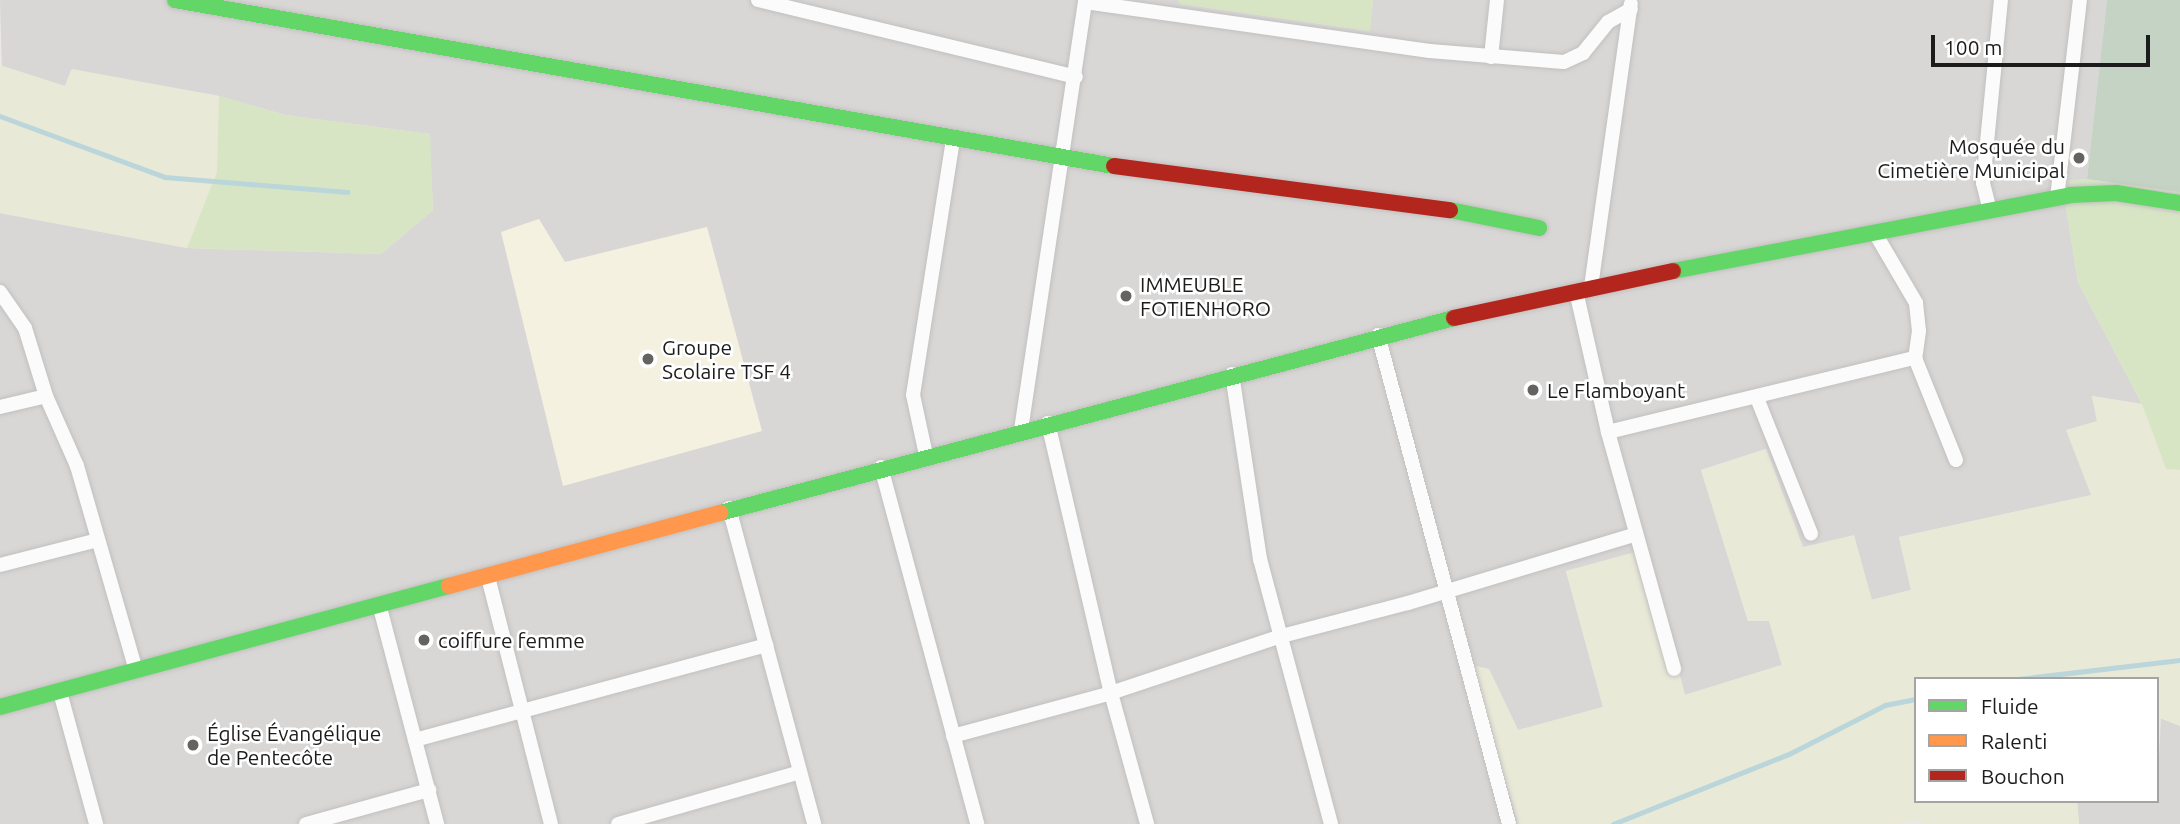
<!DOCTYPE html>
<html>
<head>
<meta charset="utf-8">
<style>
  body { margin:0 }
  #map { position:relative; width:2180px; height:824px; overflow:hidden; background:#eae7e4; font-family:Ubuntu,sans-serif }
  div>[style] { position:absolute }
  .residential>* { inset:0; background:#d9d7d6 }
  .education>* { inset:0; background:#f4f1e0 }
  .farmland>* { inset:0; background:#e9e9d8 }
  .grass>* { inset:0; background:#d8e5c5 }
  .cemetery>* { inset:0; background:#c4d3c3 }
  .stream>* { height:4.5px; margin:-2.25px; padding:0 2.25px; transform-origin:2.25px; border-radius:2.25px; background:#bad6da }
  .roads { filter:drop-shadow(0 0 2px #c1c0bf) drop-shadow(0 0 2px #c1c0bf) }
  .street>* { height:14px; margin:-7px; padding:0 7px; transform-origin:7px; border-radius:7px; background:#fcfbfb }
  .fast>* { height:16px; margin:-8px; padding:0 8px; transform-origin:8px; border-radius:8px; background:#63d668 }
  .slow>* { height:16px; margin:-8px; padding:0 8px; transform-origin:8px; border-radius:8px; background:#ff974d }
  .jam>* { height:16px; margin:-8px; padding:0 8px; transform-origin:8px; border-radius:8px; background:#b3261e }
  .dots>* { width:19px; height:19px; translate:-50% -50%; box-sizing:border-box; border:4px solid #fff; border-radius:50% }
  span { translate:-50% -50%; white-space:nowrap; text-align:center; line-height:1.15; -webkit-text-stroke:5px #fff; paint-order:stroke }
  .poi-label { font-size:21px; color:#1c1c1c }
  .right { translate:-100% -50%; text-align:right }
  .left { translate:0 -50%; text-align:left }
  .legend { position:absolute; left:1914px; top:677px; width:245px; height:126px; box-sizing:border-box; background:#fff; border:2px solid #a4a4a4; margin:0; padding:9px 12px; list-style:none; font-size:21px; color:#1c1c1c }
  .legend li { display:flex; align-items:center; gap:14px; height:35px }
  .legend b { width:35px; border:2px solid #a4a4a4 }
  .scale { position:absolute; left:1931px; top:35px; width:219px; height:32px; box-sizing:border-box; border:4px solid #1c1c1c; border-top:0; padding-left:9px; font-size:21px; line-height:24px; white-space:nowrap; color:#1c1c1c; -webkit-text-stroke:5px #fff; paint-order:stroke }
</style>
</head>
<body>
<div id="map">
  <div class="residential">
    <i style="clip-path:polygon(0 0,1178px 0,1181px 4px,1369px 31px,1373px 0,2107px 0,2087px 179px,2062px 182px,2078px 282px,2142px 404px,2092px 396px,2097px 421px,2092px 495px,1899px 537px,1911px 590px,1871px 600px,1803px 548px,1766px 449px,1701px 470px,1748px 621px,1769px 621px,1782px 665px,1685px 695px,1646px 550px,1566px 571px,1603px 707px,1518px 730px,1489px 669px,1492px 737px,1518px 824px,0 824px,0 213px,187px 248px,381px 254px,433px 210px,429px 134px,285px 115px,219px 96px,71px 70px,65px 86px,2px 69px)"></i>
    <i style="clip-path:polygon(2161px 716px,2180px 726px,2180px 824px,2079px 824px,2077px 801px,2157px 801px)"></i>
  </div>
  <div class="education">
    <i style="clip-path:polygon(539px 219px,565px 262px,707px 227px,762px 431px,563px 486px,501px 232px)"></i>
  </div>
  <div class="farmland">
    <i style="clip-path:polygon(0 65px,65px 86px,72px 69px,219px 96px,217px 172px,187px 248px,0 213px)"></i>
    <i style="clip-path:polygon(2092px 396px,2142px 404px,2166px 469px,2180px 470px,2180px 726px,2157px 717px,2157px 679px,1916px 679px,1916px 801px,2077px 801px,2079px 824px,1921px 824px,1919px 819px,1898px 824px,1518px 824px,1472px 665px,1489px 669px,1518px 730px,1603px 707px,1566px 571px,1646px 549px,1685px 695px,1782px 665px,1769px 621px,1748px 621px,1701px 470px,1766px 449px,1803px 547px,1854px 535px,1872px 600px,1911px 590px,1899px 537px,2091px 495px,2066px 430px,2097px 421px)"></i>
  </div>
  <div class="grass">
    <i style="clip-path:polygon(1178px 0,1373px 0,1370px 31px,1181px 4px)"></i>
    <i style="clip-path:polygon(219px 96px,285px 115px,430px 134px,433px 210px,381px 254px,187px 248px,217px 172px)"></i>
    <i style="clip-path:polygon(2087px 179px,2180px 192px,2180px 470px,2166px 469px,2142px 404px,2078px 282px,2062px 181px)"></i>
  </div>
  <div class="cemetery">
    <i style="clip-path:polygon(2107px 0,2180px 0,2180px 192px,2087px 179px)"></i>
  </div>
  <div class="stream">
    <i style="left:0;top:116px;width:176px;rotate:20.3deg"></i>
    <i style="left:165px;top:177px;width:183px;rotate:4.7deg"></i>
    <i style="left:2018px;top:679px;width:163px;rotate:-6.7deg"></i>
    <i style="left:1613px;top:824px;width:189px;rotate:-21.7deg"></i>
    <i style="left:1789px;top:754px;width:108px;rotate:-27deg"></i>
    <i style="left:1885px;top:705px;width:32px;rotate:-11deg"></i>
  </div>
  <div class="roads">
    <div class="street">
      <i style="left:758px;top:0;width:327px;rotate:13.6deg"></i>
      <i style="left:1085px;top:2px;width:348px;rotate:8.1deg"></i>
      <i style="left:1430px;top:51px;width:134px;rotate:4.7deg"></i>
      <i style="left:1564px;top:62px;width:21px;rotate:-25deg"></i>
      <i style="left:1583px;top:53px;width:40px;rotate:-51deg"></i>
      <i style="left:1608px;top:22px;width:26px;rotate:-29deg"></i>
      <i style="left:1491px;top:57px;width:57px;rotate:-84deg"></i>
      <i style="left:2057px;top:198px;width:199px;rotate:-83.4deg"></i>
      <i style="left:1990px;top:211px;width:29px;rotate:-104deg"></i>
      <i style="left:1983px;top:183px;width:184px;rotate:-84.4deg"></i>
      <i style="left:1875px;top:233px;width:81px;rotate:59.6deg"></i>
      <i style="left:1916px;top:303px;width:28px;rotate:84deg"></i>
      <i style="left:1919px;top:331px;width:27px;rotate:98deg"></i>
      <i style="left:1915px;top:358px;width:110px;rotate:68.1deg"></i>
      <i style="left:1591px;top:287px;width:286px;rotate:-82deg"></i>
      <i style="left:1576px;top:291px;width:145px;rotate:77.2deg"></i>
      <i style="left:1608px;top:432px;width:246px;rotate:74.4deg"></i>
      <i style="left:0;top:292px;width:44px;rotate:55.2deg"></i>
      <i style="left:25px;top:328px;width:71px;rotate:72.8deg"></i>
      <i style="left:46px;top:396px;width:77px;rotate:66.1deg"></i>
      <i style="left:77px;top:466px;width:213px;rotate:73.9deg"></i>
      <i style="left:1378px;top:335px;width:506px;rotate:75deg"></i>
      <i style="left:1232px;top:374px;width:187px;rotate:81.4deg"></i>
      <i style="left:1260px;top:559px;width:274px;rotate:75deg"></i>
      <i style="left:1757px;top:398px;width:146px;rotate:68.3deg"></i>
      <i style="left:0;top:407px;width:47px;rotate:-13.4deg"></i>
      <i style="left:1048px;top:423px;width:277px;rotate:76.9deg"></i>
      <i style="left:1111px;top:693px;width:136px;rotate:74.6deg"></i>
      <i style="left:1021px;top:430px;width:435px;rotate:-81.5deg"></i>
      <i style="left:1608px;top:432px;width:316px;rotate:-13.6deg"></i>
      <i style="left:926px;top:455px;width:61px;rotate:-102.2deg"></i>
      <i style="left:913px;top:395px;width:259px;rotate:-81.1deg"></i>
      <i style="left:881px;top:467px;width:370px;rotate:74.9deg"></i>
      <i style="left:729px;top:508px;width:327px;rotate:74.9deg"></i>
      <i style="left:0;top:565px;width:101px;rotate:-14.3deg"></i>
      <i style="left:488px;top:577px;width:255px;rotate:75.7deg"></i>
      <i style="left:379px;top:604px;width:228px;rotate:75.2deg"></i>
      <i style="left:60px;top:692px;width:137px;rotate:74.7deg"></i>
      <i style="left:953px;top:736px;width:164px;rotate:-15.2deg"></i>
      <i style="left:1111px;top:693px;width:176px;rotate:-18.5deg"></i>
      <i style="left:1278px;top:637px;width:134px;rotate:-14.7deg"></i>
      <i style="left:1408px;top:603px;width:238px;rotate:-16.8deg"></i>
      <i style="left:415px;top:740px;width:364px;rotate:-15.1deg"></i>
      <i style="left:306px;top:824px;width:128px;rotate:-15.5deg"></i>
      <i style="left:618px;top:824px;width:189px;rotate:-15.9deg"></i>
    </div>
    <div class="fast">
      <i style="left:175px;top:0;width:954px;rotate:10.03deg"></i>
      <i style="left:1450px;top:210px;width:91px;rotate:11.4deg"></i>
      <i style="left:1673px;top:271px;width:404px;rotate:-10.8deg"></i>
      <i style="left:2070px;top:195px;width:46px;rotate:-2.5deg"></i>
      <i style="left:2116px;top:193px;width:65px;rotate:8.9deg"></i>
      <i style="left:720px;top:513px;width:759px;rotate:-14.88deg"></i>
      <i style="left:0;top:707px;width:465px;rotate:-15.1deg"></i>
    </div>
    <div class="slow">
      <i style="left:449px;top:586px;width:281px;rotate:-15.1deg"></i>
    </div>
    <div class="jam">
      <i style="left:1114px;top:166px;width:339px;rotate:7.5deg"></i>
      <i style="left:1454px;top:318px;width:224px;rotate:-12.1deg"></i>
    </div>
  </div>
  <div class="dots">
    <i style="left:2079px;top:158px;background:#646362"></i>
    <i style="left:1126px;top:296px;background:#646362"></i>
    <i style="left:648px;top:359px;background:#646362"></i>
    <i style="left:1533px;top:390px;background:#646362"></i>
    <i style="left:424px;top:640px;background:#646362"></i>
    <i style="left:193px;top:745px;background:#646362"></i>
  </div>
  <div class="poi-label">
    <span class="right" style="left:2065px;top:158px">Mosquée du<br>Cimetière Municipal</span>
    <span class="left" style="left:1140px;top:296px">IMMEUBLE<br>FOTIENHORO</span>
    <span class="left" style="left:662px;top:359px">Groupe<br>Scolaire TSF 4</span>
    <span class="left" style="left:1547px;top:390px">Le Flamboyant</span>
    <span class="left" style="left:438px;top:640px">coiffure femme</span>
    <span class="left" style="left:207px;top:745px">Église Évangélique<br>de Pentecôte</span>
  </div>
  <ul class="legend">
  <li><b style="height:9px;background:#63d668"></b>Fluide</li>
  <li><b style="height:9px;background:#ff974d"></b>Ralenti</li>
  <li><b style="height:9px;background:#b3261e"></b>Bouchon</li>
  </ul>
  <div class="scale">100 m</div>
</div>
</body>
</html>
